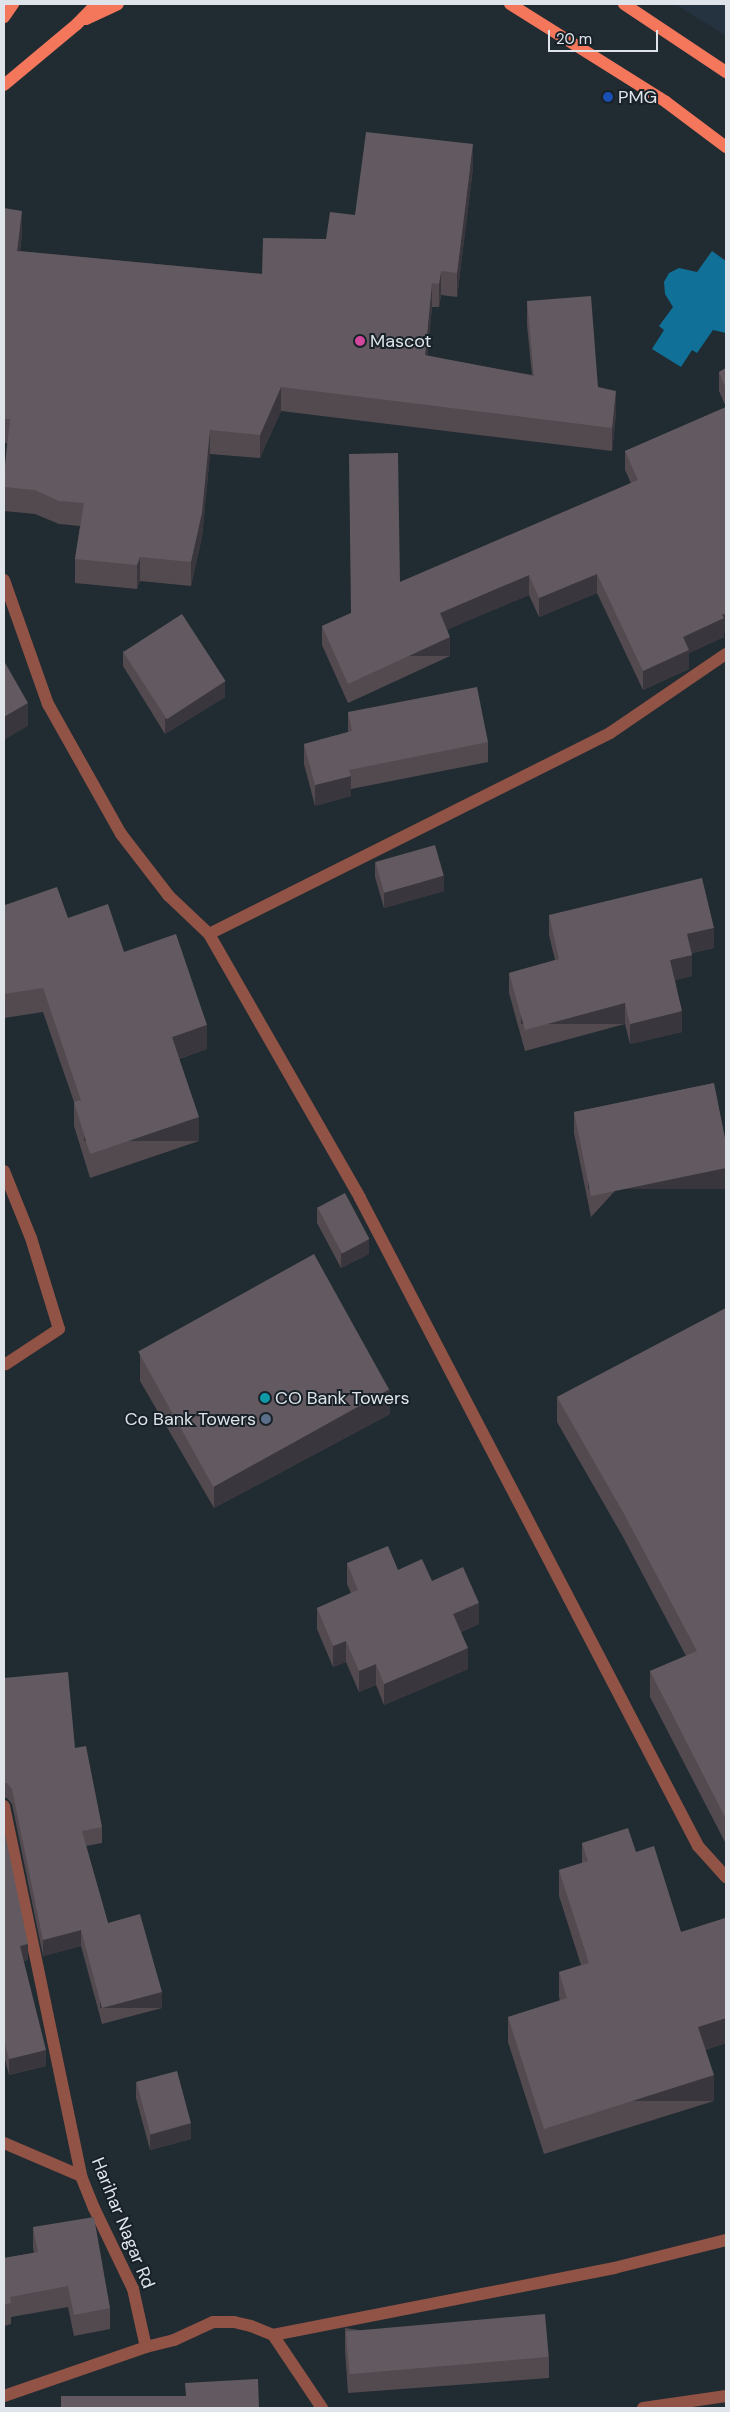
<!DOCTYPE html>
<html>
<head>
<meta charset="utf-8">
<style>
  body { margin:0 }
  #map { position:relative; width:730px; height:2412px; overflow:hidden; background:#212b32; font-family:"DM Sans",sans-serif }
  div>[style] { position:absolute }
  .built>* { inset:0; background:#24333f }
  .water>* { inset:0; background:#107098 }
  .minor>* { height:12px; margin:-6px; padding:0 6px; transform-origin:6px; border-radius:6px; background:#905345 }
  .major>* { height:12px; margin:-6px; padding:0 6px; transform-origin:6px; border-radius:6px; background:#f4775c }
  .wall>* { inset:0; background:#534a50 }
  .shaded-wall>* { inset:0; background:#39363d; transform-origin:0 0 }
  .building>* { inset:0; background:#625a60; transform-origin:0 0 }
  .dots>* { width:14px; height:14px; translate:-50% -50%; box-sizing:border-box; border:2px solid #182128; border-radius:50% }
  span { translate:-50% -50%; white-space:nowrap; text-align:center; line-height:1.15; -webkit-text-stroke:4px #182128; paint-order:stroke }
  .poi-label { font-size:18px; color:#dee4e9 }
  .left { translate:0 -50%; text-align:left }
  .right { translate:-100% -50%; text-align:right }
  .street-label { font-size:18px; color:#dee4e9 }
  .frame { position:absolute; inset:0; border:5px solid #dee4e9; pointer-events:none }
  .scale { position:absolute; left:548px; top:30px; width:110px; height:22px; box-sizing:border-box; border:2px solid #dee4e9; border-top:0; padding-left:6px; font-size:15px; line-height:18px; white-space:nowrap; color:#dee4e9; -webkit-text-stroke:4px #182128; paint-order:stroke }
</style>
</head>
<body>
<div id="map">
  <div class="built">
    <i style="clip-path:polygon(675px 4px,726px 4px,726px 36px)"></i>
  </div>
  <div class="water">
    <i style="clip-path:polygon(712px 251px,726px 261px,726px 333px,713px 330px,697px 353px,692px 350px,681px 367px,652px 349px,664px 330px,659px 326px,673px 307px,665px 294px,664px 282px,669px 273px,679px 268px,697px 272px)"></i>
  </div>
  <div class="minor">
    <i style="left:4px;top:580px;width:132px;rotate:70.5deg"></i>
    <i style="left:48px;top:704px;width:149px;rotate:60.7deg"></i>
    <i style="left:121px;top:834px;width:78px;rotate:52.3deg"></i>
    <i style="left:169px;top:896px;width:55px;rotate:43.5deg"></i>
    <i style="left:209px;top:934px;width:304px;rotate:60.2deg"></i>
    <i style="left:360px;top:1198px;width:731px;rotate:62.45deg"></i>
    <i style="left:698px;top:1846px;width:42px;rotate:47.9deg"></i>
    <i style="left:209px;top:934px;width:449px;rotate:-26.6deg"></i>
    <i style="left:610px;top:733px;width:140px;rotate:-34.3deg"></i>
    <i style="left:4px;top:1171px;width:72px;rotate:68.1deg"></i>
    <i style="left:31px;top:1238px;width:95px;rotate:72.9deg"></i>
    <i style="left:59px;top:1329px;width:64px;rotate:146.6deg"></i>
    <i style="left:4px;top:1806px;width:378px;rotate:78.2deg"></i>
    <i style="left:81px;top:2176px;width:35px;rotate:68deg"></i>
    <i style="left:94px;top:2208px;width:90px;rotate:64.3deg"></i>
    <i style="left:133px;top:2289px;width:59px;rotate:77.4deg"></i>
    <i style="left:146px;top:2347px;width:29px;rotate:-14deg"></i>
    <i style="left:174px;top:2340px;width:43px;rotate:-24.8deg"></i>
    <i style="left:213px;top:2322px;width:21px"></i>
    <i style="left:234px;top:2322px;width:17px;rotate:13deg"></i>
    <i style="left:251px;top:2326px;width:24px;rotate:22deg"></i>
    <i style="left:273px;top:2335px;width:88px;rotate:56.1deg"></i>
    <i style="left:4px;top:2143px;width:84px;rotate:23.2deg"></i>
    <i style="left:273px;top:2335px;width:348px;rotate:-11.1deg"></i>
    <i style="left:614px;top:2268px;width:115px;rotate:-14deg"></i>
    <i style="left:4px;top:2396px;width:150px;rotate:-19deg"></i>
    <i style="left:643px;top:2408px;width:84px;rotate:-8.2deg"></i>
  </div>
  <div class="major">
    <i style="left:510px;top:4px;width:184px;rotate:32.1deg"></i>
    <i style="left:666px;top:102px;width:75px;rotate:36.9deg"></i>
    <i style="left:624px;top:4px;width:123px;rotate:33.7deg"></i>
    <i style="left:4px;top:17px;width:16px;rotate:-55deg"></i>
    <i style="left:86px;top:19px;width:35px;rotate:-25deg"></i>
    <i style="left:4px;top:85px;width:95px;rotate:-39.9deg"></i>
    <i style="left:77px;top:24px;width:28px;rotate:-46deg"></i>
  </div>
  <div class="wall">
    <i style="clip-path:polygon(473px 168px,457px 297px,441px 295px,439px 307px,432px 307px,427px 356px,532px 375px,527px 325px,527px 301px,598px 387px,616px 414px,612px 451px,281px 411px,260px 458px,210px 454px,202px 537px,191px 586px,140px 581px,137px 589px,75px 583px,75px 559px,80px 526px,59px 524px,35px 514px,4px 511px,4px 477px,7px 443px,4px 443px,4px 208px,22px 234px,20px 251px,262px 274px,326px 239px,355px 215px)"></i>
    <i style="clip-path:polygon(726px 368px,726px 632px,724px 633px,724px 637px,689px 653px,689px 669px,643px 690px,597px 593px,539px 617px,529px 595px,447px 629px,450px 656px,348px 703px,322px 645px,322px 626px,351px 613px,400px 582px,631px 483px,625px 470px,625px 451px,726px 407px,719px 391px,719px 372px)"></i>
    <i style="clip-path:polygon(123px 651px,225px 697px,165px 734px,123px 666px)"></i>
    <i style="clip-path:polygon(348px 712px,488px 742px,488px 762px,351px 789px,351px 796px,315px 806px,304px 764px,304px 744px,348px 732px)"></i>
    <i style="clip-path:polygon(375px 862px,444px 891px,384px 908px,375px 877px)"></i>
    <i style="clip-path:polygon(4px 898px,5px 905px,68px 918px,124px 952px,207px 1049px,179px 1059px,199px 1141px,90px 1178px,74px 1126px,74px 1102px,43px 1012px,4px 1018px)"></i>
    <i style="clip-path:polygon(549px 915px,714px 948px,692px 953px,692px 976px,675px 980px,682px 1032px,630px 1044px,625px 1024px,525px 1051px,509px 993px,509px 973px,555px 960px,549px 935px)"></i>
    <i style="clip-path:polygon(714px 1083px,591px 1217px,574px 1133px,574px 1112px)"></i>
    <i style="clip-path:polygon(317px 1207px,369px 1254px,341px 1268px,317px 1223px)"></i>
    <i style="clip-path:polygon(726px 1308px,726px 1844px,650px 1697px,650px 1671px,686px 1656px,623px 1537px,557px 1422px,557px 1397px)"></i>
    <i style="clip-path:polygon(140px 1355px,390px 1414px,214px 1508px,140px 1381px)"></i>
    <i style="clip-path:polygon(347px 1563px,398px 1570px,432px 1581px,479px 1624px,461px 1632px,468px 1669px,384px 1705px,376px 1685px,359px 1692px,346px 1662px,333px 1667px,317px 1629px,317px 1608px,351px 1593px,347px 1584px)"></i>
    <i style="clip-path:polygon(4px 1678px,75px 1748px,102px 1827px,102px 1843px,86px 1846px,108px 1923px,162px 2008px,102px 2024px,81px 1946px,43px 1956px,12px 1804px,7px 1798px,4px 1798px)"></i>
    <i style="clip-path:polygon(4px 1829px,28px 1960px,23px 1961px,46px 2066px,9px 2075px,4px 2056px)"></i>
    <i style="clip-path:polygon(582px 1843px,636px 1852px,681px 1932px,726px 1921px,726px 2043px,705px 2050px,714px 2101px,544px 2154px,508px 2042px,508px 2017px,560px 2001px,559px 1997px,559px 1972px,581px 1965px,559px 1896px,559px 1870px,582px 1863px)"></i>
    <i style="clip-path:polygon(136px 2082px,191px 2139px,150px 2150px,136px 2098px)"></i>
    <i style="clip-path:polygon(33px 2227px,110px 2308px,110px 2329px,74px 2336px,68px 2307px,11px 2317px,11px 2324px,4px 2326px,4px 2258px,34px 2253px,33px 2248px)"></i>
    <i style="clip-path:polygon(345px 2328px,549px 2357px,549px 2378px,348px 2393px,345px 2350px)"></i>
  </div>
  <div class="shaded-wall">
    <i style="clip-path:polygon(473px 144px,473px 168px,457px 297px,457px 273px)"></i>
    <i style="clip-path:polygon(22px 211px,22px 234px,17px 274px,17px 251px)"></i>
    <i style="clip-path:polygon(441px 271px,441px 295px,439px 307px,439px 284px)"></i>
    <i style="clip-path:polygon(432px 283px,432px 307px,425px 379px,425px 355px)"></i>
    <i style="clip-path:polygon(281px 387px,281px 411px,260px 458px,260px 435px)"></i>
    <i style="clip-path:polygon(616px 391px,616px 414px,612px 451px,612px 428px)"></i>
    <i style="clip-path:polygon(210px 430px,210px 454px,202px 537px,191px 586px,191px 562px)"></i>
    <i style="clip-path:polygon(140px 557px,140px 581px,137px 589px,137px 565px)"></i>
    <i style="clip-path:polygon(597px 574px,597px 593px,539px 617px,539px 598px)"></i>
    <i style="clip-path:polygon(529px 575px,529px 595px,440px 633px,440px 613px)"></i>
    <i style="clip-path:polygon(726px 613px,726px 632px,724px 633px,724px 637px,689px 653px,689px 669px,643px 690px,643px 671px,683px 637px)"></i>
    <i style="left:450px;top:637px;width:19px;height:112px;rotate:90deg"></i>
    <i style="left:5px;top:641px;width:23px;height:1px;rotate:90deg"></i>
    <i style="clip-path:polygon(225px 681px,225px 697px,165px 734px,165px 719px)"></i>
    <i style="clip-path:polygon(28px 703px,28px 726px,4px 740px,4px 717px)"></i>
    <i style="clip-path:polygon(351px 776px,351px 796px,315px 806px,315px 785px)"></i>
    <i style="clip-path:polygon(444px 876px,444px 891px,384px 908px,384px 892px)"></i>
    <i style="clip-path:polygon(714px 928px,714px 948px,687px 954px,687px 934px)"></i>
    <i style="clip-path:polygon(692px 955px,692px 976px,670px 981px,670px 960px)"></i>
    <i style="left:625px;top:1003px;width:21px;height:104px;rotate:90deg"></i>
    <i style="clip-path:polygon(682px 1011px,682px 1032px,630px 1044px,630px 1024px)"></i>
    <i style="clip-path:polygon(207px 1025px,207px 1049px,172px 1061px,172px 1037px)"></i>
    <i style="left:199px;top:1117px;width:24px;height:115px;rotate:90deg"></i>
    <i style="left:726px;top:1168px;width:21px;height:138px;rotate:90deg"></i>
    <i style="clip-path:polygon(369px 1239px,369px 1254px,341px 1268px,341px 1253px)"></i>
    <i style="clip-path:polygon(390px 1389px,390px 1414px,214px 1508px,214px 1482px)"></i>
    <i style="clip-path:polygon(479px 1603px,479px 1624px,453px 1635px,453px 1614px)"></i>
    <i style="clip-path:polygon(346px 1641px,346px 1662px,333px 1667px,333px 1646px)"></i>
    <i style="clip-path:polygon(468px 1648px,468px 1669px,384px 1705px,384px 1684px)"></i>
    <i style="clip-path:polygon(376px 1664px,376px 1685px,359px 1692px,359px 1671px)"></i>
    <i style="clip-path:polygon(81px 1930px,81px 1946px,43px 1956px,43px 1940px)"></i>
    <i style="clip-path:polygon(28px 1944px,28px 1960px,20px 1962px,20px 1946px)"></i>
    <i style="left:162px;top:1992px;width:16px;height:62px;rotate:90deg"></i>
    <i style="clip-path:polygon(726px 2018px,726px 2043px,698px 2052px,698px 2027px)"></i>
    <i style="clip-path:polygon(46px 2050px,46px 2066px,9px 2075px,9px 2059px)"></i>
    <i style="left:714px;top:2075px;width:26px;height:178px;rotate:90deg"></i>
    <i style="clip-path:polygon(191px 2123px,191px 2139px,150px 2150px,150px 2135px)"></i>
  </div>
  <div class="building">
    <i style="clip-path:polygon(366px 132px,473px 144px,457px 273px,441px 271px,439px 284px,432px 283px,425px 355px,534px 376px,527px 301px,591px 296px,598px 387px,616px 391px,612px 428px,281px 387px,260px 435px,210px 430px,202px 513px,191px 562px,140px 557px,137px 565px,75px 559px,84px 503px,59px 501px,35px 490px,4px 487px,4px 477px,10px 419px,4px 419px,4px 208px,22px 211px,17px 251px,262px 274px,263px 238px,326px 239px,330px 212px,355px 215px)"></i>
    <i style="clip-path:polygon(726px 368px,726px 389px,719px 372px)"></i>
    <i style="clip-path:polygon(726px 407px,726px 613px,722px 615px,724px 618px,683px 637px,689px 650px,643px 671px,597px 574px,539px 598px,529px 575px,440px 613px,450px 637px,348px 684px,322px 626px,351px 613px,349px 454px,398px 453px,400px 582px,638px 480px,625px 451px)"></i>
    <i style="left:182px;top:614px;width:80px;height:70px;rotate:57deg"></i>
    <i style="clip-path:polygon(4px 661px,28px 703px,4px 717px)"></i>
    <i style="clip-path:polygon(477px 687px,488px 742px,349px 770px,351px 776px,315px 785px,304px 744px,352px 731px,348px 712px)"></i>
    <i style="left:435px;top:845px;width:32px;height:62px;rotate:74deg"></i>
    <i style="clip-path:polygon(702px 878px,714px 928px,687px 934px,692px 955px,670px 960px,682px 1011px,630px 1024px,625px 1003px,525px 1030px,509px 973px,559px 959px,549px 915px)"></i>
    <i style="clip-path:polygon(57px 887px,68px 918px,108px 904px,124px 952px,176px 934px,207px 1025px,172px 1037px,199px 1117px,90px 1154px,74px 1102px,81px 1100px,43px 988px,4px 994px,4px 898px,5px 905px)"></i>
    <i style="clip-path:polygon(714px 1083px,726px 1143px,726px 1168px,591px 1196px,574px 1112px)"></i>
    <i style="left:345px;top:1193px;width:52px;height:31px;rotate:62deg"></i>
    <i style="left:314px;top:1254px;width:155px;height:201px;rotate:61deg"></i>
    <i style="clip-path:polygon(726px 1308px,726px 1819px,650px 1671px,697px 1651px,623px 1512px,557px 1397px)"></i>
    <i style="clip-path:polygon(388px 1546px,398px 1570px,422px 1559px,432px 1581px,463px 1567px,479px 1603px,453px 1614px,468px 1648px,384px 1684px,376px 1664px,359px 1671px,346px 1641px,333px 1646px,317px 1608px,358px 1590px,347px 1563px)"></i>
    <i style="clip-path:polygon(68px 1672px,75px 1748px,86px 1746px,102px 1827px,82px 1831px,108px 1923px,140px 1914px,162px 1992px,102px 2008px,81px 1930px,43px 1940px,12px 1789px,7px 1783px,4px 1783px,4px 1678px)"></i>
    <i style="clip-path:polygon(628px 1828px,636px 1852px,654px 1846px,681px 1932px,725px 1918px,726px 1921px,726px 2018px,698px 2027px,714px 2075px,544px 2129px,508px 2017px,567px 1998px,559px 1972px,589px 1963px,559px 1870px,588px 1861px,582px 1843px)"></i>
    <i style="clip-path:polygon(4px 1829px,28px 1944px,20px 1946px,46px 2050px,9px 2059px,4px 2040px)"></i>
    <i style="left:177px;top:2071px;width:54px;height:42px;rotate:75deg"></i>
    <i style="clip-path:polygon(94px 2217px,110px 2308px,74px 2315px,68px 2286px,10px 2297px,11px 2303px,4px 2305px,4px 2258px,38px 2252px,33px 2227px)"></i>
    <i style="left:545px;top:2314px;width:43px;height:200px;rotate:85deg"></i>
    <i style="clip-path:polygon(258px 2379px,259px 2408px,61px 2408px,61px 2396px,186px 2396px,185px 2383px)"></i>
  </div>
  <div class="dots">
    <i style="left:608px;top:97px;background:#1a4fb4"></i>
    <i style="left:360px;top:341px;background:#d1479c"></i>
    <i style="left:265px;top:1398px;background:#0f9aa8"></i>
    <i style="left:266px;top:1419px;background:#5c6f8a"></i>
  </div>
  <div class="poi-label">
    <span class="left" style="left:618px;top:97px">PMG</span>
    <span class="left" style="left:370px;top:341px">Mascot</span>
    <span class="left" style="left:275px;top:1398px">CO Bank Towers</span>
    <span class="right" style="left:256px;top:1419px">Co Bank Towers</span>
  </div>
  <div class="street-label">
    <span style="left:123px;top:2223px;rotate:68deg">Harihar Nagar Rd</span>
  </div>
  <div class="frame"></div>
  <div class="scale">20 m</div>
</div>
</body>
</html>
